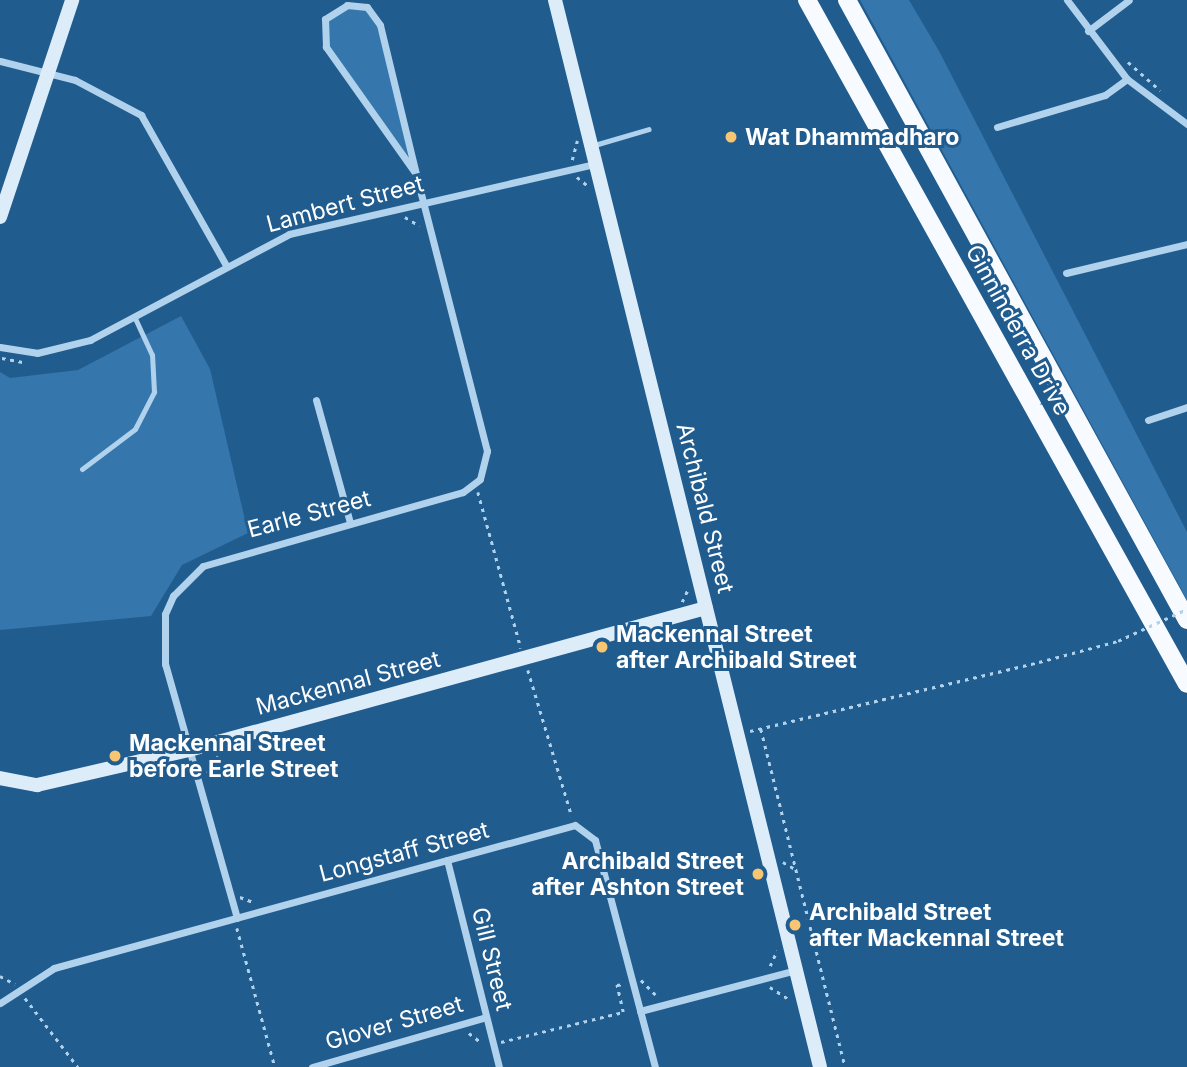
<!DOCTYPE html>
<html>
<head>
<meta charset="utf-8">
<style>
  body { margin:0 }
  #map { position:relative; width:1187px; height:1067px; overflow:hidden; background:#215c8f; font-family:Inter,sans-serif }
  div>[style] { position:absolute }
  .green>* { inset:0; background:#3576ac }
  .path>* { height:2.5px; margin-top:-1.25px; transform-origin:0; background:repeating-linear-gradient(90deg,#b1d2ec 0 3.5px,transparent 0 8.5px) }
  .lane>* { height:5px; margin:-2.5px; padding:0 2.5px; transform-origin:2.5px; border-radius:2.5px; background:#b1d2ec }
  .street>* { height:7px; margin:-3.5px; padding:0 3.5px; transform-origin:3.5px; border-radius:3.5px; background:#b1d2ec }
  .secondary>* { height:14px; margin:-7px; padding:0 7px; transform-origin:7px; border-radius:7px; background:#ddecf9 }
  .primary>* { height:18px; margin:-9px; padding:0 9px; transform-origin:9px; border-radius:9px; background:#f7fbff }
  .path-bridge>* { height:2.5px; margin-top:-1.25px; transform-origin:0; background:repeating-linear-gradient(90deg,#b1d2ec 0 3.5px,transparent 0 8.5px) }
  .dots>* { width:19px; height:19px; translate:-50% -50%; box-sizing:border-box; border:4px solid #215c8f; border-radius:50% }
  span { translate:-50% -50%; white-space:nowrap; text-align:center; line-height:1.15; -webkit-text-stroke:6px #215c8f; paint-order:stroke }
  .poi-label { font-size:23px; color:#fff; font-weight:700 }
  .left { translate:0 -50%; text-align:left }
  .right { translate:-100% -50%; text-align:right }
  .street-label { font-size:23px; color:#fff }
</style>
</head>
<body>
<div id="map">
  <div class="green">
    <i style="clip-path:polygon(860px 0,909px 0,939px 51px,1187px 532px,1187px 600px)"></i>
    <i style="clip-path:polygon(356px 5px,374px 15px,416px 174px,326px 47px,325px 19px)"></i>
    <i style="clip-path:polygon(181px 316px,210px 369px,248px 533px,182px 565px,151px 616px,0 630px,0 372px,10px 378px,78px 370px)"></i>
  </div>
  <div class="path">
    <i style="left:1128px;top:62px;width:43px;rotate:41.2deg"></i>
    <i style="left:572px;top:160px;width:20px;rotate:-75deg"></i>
    <i style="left:577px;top:177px;width:14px;rotate:39deg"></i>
    <i style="left:405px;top:217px;width:17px;rotate:31deg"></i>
    <i style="left:2px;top:358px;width:21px;rotate:11deg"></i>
    <i style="left:478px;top:492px;width:162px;rotate:74.6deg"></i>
    <i style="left:682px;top:602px;width:14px;rotate:-65deg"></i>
    <i style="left:683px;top:628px;width:17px;rotate:28deg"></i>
    <i style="left:528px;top:670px;width:153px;rotate:73.3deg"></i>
    <i style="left:761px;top:729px;width:348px;rotate:76deg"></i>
    <i style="left:750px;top:731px;width:297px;rotate:-13.4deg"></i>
    <i style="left:207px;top:773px;width:20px;rotate:-57deg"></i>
    <i style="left:783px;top:862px;width:14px;rotate:30deg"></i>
    <i style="left:240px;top:897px;width:14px;rotate:21deg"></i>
    <i style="left:237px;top:928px;width:144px;rotate:74.7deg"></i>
    <i style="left:770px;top:966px;width:17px;rotate:-66deg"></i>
    <i style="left:0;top:976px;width:17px;rotate:28deg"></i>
    <i style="left:641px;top:980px;width:23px;rotate:45deg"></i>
    <i style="left:770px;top:987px;width:24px;rotate:33deg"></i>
    <i style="left:25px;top:998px;width:87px;rotate:52.5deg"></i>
    <i style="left:469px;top:1033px;width:16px;rotate:38deg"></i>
    <i style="left:501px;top:1042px;width:126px;rotate:-13.8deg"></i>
    <i style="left:623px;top:1012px;width:28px;rotate:-103deg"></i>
    <i style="left:617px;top:985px;width:7px;rotate:-8deg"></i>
  </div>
  <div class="lane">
    <i style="left:591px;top:146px;width:60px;rotate:-16.3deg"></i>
    <i style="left:82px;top:469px;width:66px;rotate:-37deg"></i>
    <i style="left:135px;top:429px;width:42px;rotate:-62.8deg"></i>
    <i style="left:154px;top:392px;width:37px;rotate:-93deg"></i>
    <i style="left:152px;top:355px;width:43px;rotate:-114.8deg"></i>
  </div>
  <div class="street">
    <i style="left:1067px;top:0;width:99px;rotate:52.8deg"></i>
    <i style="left:1127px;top:79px;width:75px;rotate:36.9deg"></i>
    <i style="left:347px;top:5px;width:20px;rotate:6deg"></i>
    <i style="left:367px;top:7px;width:22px;rotate:54deg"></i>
    <i style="left:380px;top:25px;width:153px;rotate:76.4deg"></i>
    <i style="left:416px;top:174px;width:156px;rotate:-125.3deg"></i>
    <i style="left:326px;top:47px;width:28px;rotate:-92deg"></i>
    <i style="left:325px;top:19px;width:26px;rotate:-32deg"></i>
    <i style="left:1088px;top:31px;width:51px;rotate:-37.1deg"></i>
    <i style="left:0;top:61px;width:77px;rotate:14.2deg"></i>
    <i style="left:75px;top:80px;width:75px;rotate:27.9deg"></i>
    <i style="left:141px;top:115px;width:172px;rotate:60.5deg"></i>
    <i style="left:997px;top:127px;width:113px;rotate:-16.5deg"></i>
    <i style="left:1105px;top:95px;width:27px;rotate:-36deg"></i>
    <i style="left:1066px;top:273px;width:124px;rotate:-13.5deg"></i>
    <i style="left:0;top:347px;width:37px;rotate:9deg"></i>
    <i style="left:37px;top:353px;width:55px;rotate:-13.8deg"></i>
    <i style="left:90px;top:340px;width:225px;rotate:-28deg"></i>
    <i style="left:289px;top:234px;width:314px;rotate:-12.9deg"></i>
    <i style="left:316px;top:400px;width:128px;rotate:74.5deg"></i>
    <i style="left:1148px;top:420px;width:41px;rotate:-18.4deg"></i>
    <i style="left:447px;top:860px;width:213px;rotate:75.9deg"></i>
    <i style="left:237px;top:918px;width:264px;rotate:-105.8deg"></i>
    <i style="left:165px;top:664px;width:50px;rotate:-90deg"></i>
    <i style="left:165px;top:614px;width:20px;rotate:-66deg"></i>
    <i style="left:173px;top:596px;width:42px;rotate:-45deg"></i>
    <i style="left:203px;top:566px;width:270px;rotate:-15.9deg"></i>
    <i style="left:463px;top:492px;width:21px;rotate:-37deg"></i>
    <i style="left:480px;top:479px;width:29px;rotate:-76deg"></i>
    <i style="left:487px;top:451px;width:286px;rotate:-104.4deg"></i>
    <i style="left:0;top:1003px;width:64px;rotate:-32.9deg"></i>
    <i style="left:54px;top:968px;width:540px;rotate:-15.35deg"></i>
    <i style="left:575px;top:825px;width:25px;rotate:37deg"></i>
    <i style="left:595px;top:840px;width:235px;rotate:75.2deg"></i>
    <i style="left:640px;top:1011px;width:161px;rotate:-14.7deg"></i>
    <i style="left:312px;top:1067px;width:181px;rotate:-16deg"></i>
  </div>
  <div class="secondary">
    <i style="left:555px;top:0;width:1099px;rotate:76.05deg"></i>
    <i style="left:0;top:217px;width:229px;rotate:-71.6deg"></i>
    <i style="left:0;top:778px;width:38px;rotate:11deg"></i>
    <i style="left:37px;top:785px;width:156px;rotate:-13deg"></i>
    <i style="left:189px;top:750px;width:536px;rotate:-15.36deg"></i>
  </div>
  <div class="primary">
    <i style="left:807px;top:0;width:782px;rotate:60.95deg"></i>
    <i style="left:847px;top:0;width:707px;rotate:61.26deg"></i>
  </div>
  <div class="path-bridge">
    <i style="left:1039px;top:662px;width:82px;rotate:-14.9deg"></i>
    <i style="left:1118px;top:641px;width:76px;rotate:-24.9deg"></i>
  </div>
  <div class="dots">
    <i style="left:731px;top:137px;background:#f8c573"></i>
    <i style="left:602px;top:647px;background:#f8c573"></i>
    <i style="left:115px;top:756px;background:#f8c573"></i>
    <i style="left:758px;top:874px;background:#f8c573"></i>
    <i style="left:795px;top:925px;background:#f8c573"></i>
  </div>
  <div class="poi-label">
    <span class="left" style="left:745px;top:137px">Wat Dhammadharo</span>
    <span class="left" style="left:616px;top:647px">Mackennal Street<br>after Archibald Street</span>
    <span class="left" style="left:129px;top:756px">Mackennal Street<br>before Earle Street</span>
    <span class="right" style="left:744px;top:874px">Archibald Street<br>after Ashton Street</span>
    <span class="left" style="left:809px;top:925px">Archibald Street<br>after Mackennal Street</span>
  </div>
  <div class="street-label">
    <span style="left:345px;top:204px;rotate:-15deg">Lambert Street</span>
    <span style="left:1018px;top:330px;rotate:61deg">Ginninderra Drive</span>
    <span style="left:705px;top:508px;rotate:76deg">Archibald Street</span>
    <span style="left:309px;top:514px;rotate:-15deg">Earle Street</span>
    <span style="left:348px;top:683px;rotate:-15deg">Mackennal Street</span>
    <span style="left:404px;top:852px;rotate:-15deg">Longstaff Street</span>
    <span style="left:492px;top:959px;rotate:76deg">Gill Street</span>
    <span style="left:394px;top:1023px;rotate:-16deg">Glover Street</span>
  </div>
</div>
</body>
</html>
